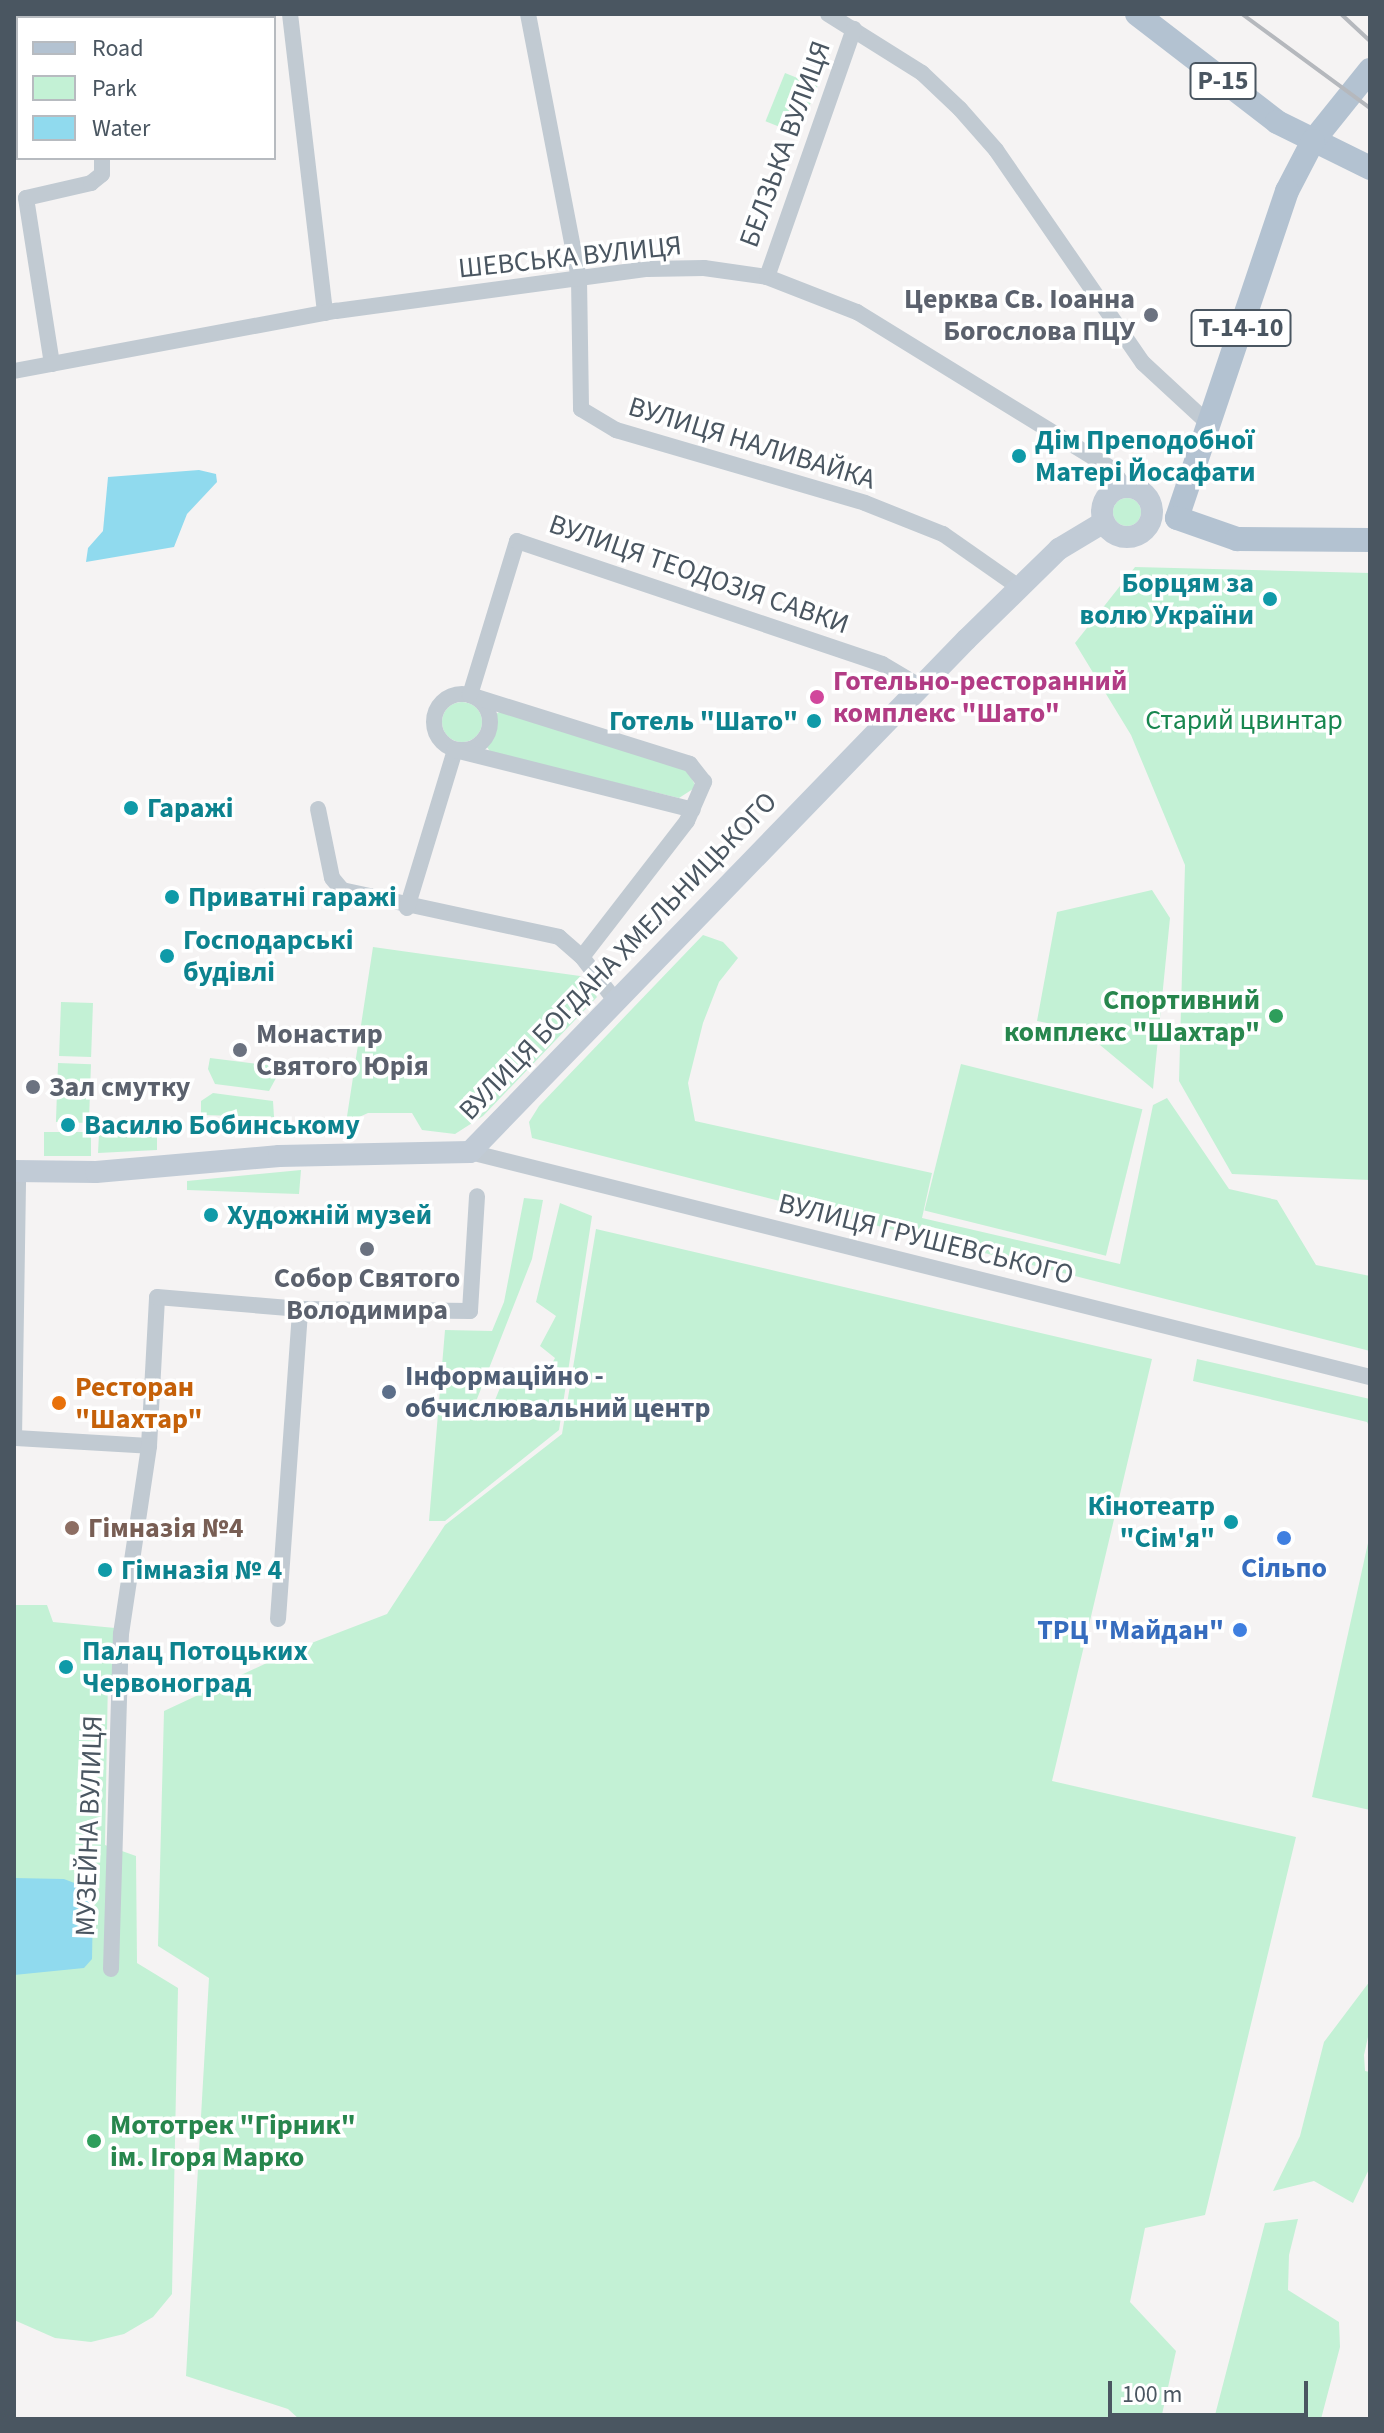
<!DOCTYPE html>
<html>
<head>
<meta charset="utf-8">
<style>
  body { margin:0 }
  #map { position:relative; width:1384px; height:2433px; overflow:hidden; background:#f5f3f3; font-family:"Source Sans 3",sans-serif }
  div>[style] { position:absolute }
  .green>* { inset:0; background:#c3f1d5; transform-origin:0 0 }
  .round { border-radius:50% }
  .water>* { inset:0; background:#90daee }
  .street>* { height:16px; margin:-8px; padding:0 8px; transform-origin:8px; border-radius:8px; background:#c1cad2 }
  .street>.ring { margin:-8px; padding:0; box-sizing:content-box; background:none; border:16px solid #c1cad2; border-radius:50% }
  .secondary>* { height:22px; margin:-11px; padding:0 11px; transform-origin:11px; border-radius:11px; background:#c1cbd6 }
  .secondary>.ring { margin:-11px; padding:0; box-sizing:content-box; background:none; border:22px solid #c1cbd6; border-radius:50% }
  .primary>* { height:24px; margin:-12px; padding:0 12px; transform-origin:12px; border-radius:12px; background:#b3c2d1 }
  .rail>* { height:4px; margin:-2px; padding:0 2px; transform-origin:2px; border-radius:2px; background:#b5b8bd }
  .dots>* { width:22px; height:22px; translate:-50% -50%; box-sizing:border-box; border:4px solid #fff; border-radius:50% }
  span { translate:-50% -50%; white-space:nowrap; text-align:center; line-height:1.15; -webkit-text-stroke:7px #fff; paint-order:stroke }
  .shield-label span { padding:2px 6px; background:#fff; border:2px solid; border-radius:6px; -webkit-text-stroke-width:0 }
  .shield-label { font-size:26px; color:#4a5661; font-weight:700 }
  .street-label { font-size:28px; color:#4a5661 }
  .worship-label { font-size:28px; color:#5b616d; font-weight:700 }
  .right { translate:-100% -50%; text-align:right }
  .left { translate:0 -50%; text-align:left }
  .culture-label { font-size:28px; color:#0d838f; font-weight:700 }
  .hotel-label { font-size:28px; color:#b23c85; font-weight:700 }
  .park-label { font-size:28px; color:#17864f }
  .leisure-label { font-size:28px; color:#27864d; font-weight:700 }
  .service-label { font-size:28px; color:#4e5e75; font-weight:700 }
  .food-label { font-size:28px; color:#c56008; font-weight:700 }
  .education-label { font-size:28px; color:#785e54; font-weight:700 }
  .shop-label { font-size:28px; color:#366cbe; font-weight:700 }
  .frame { position:absolute; inset:0; border:16px solid #4a5661; pointer-events:none }
  .legend { position:absolute; left:16px; top:16px; width:260px; height:144px; box-sizing:border-box; background:#fff; border:2px solid #b7bbc0; margin:0; padding:10px 14px; list-style:none; font-size:24px; color:#4a5661 }
  .legend li { display:flex; align-items:center; gap:16px; height:40px }
  .legend b { width:40px; border:2px solid #b7bbc0 }
  .scale { position:absolute; left:1108px; top:2381px; width:200px; height:36px; box-sizing:border-box; border:4px solid #4a5661; border-top:0; padding-left:10px; font-size:24px; line-height:28px; white-space:nowrap; color:#4a5661; -webkit-text-stroke:6px #fff; paint-order:stroke }
</style>
</head>
<body>
<div id="map">
  <div class="green">
    <i style="left:785px;top:73px;width:35px;height:52px;rotate:22deg"></i>
    <i class="round" style="left:1113px;top:498px;width:28px;height:28px"></i>
    <i style="clip-path:polygon(1135px 567px,1370px 573px,1370px 1180px,1232px 1174px,1179px 1081px,1185px 865px,1131px 735px,1075px 643px)"></i>
    <i class="round" style="left:442px;top:702px;width:40px;height:40px"></i>
    <i style="clip-path:polygon(503px 710px,686px 767px,696px 787px,679px 798px,491px 753px,487px 747px,496px 714px)"></i>
    <i style="clip-path:polygon(1152px 890px,1170px 918px,1153px 1089px,1082px 1030px,1037px 1021px,1057px 912px)"></i>
    <i style="clip-path:polygon(703px 935px,723px 942px,738px 958px,719px 982px,703px 1023px,688px 1083px,695px 1121px,932px 1173px,922px 1218px,1120px 1264px,1153px 1105px,1167px 1098px,1229px 1189px,1277px 1200px,1316px 1265px,1370px 1276px,1370px 1351px,532px 1138px,529px 1122px,539px 1106px)"></i>
    <i style="clip-path:polygon(373px 947px,580px 976px,597px 997px,483px 1116px,455px 1134px,422px 1130px,412px 1113px,368px 1113px,346px 1123px)"></i>
    <i style="left:61px;top:1002px;width:32px;height:54px;rotate:2deg"></i>
    <i style="clip-path:polygon(210px 1058px,282px 1067px,269px 1091px,215px 1084px,208px 1069px)"></i>
    <i style="left:58px;top:1063px;width:33px;height:59px;rotate:2deg"></i>
    <i style="left:961px;top:1064px;width:187px;height:151px;rotate:14deg"></i>
    <i style="clip-path:polygon(213px 1093px,273px 1101px,274px 1117px,201px 1115px,201px 1101px)"></i>
    <i style="left:44px;top:1132px;width:47px;height:24px"></i>
    <i style="clip-path:polygon(99px 1134px,157px 1137px,157px 1150px,98px 1153px)"></i>
    <i style="clip-path:polygon(301px 1170px,299px 1194px,187px 1190px,187px 1181px)"></i>
    <i style="clip-path:polygon(524px 1198px,543px 1200px,532px 1259px,475px 1404px,491px 1410px,506px 1373px,542px 1383px,555px 1358px,540px 1346px,556px 1316px,536px 1302px,560px 1203px,592px 1216px,559px 1430px,445px 1521px,429px 1521px,445px 1330px,492px 1331px,504px 1302px)"></i>
    <i style="clip-path:polygon(596px 1229px,1152px 1359px,1052px 1781px,1296px 1837px,1205px 2215px,1145px 2228px,1130px 2302px,1176px 2351px,1161px 2419px,299px 2419px,288px 2409px,186px 2376px,209px 1978px,158px 1946px,164px 1711px,301px 1647px,387px 1614px,445px 1525px,562px 1434px)"></i>
    <i style="clip-path:polygon(1197px 1359px,1370px 1399px,1370px 1428px,1367px 1422px,1193px 1381px)"></i>
    <i style="clip-path:polygon(1370px 1534px,1370px 1810px,1312px 1797px)"></i>
    <i style="clip-path:polygon(14px 1605px,47px 1605px,53px 1622px,115px 1628px,112px 1652px,117px 1652px,118px 1677px,108px 1677px,105px 1845px,136px 1856px,137px 1963px,178px 1988px,172px 2294px,153px 2317px,124px 2334px,91px 2342px,55px 2338px,14px 2320px)"></i>
    <i style="clip-path:polygon(1370px 1981px,1370px 2028px,1364px 2055px,1365px 2071px,1370px 2072px,1370px 2167px,1353px 2203px,1314px 2181px,1273px 2191px,1300px 2136px,1324px 2042px)"></i>
    <i style="clip-path:polygon(1298px 2219px,1289px 2255px,1288px 2290px,1339px 2322px,1340px 2347px,1321px 2419px,1214px 2419px,1265px 2223px)"></i>
  </div>
  <div class="water">
    <i style="clip-path:polygon(199px 470px,216px 474px,217px 482px,187px 514px,174px 547px,86px 562px,88px 548px,103px 531px,108px 477px)"></i>
    <i style="clip-path:polygon(14px 1878px,64px 1879px,82px 1886px,93px 1905px,92px 1959px,84px 1968px,14px 1975px)"></i>
  </div>
  <div class="street">
    <i style="left:290px;top:14px;width:301px;rotate:83.3deg"></i>
    <i style="left:528px;top:14px;width:270px;rotate:79.1deg"></i>
    <i style="left:579px;top:279px;width:130px;rotate:89.1deg"></i>
    <i style="left:581px;top:409px;width:41px;rotate:31deg"></i>
    <i style="left:616px;top:430px;width:259px;rotate:16.3deg"></i>
    <i style="left:865px;top:503px;width:84px;rotate:21.7deg"></i>
    <i style="left:943px;top:534px;width:94px;rotate:35deg"></i>
    <i style="left:828px;top:14px;width:111px;rotate:32.1deg"></i>
    <i style="left:922px;top:73px;width:52px;rotate:43.5deg"></i>
    <i style="left:960px;top:109px;width:55px;rotate:48.7deg"></i>
    <i style="left:996px;top:150px;width:259px;rotate:55.4deg"></i>
    <i style="left:1143px;top:363px;width:90px;rotate:42.7deg"></i>
    <i style="left:99px;top:18px;width:4px;rotate:-90deg"></i>
    <i style="left:767px;top:277px;width:263px;rotate:-70.7deg"></i>
    <i style="left:52px;top:364px;width:168px;rotate:-98.9deg"></i>
    <i style="left:26px;top:198px;width:67px;rotate:-13deg"></i>
    <i style="left:91px;top:183px;width:14px;rotate:-39deg"></i>
    <i style="left:102px;top:174px;width:16px;rotate:-90deg"></i>
    <i style="left:14px;top:371px;width:328px;rotate:-10.6deg"></i>
    <i style="left:336px;top:311px;width:314px;rotate:-7.7deg"></i>
    <i style="left:647px;top:269px;width:57px;rotate:-1deg"></i>
    <i style="left:704px;top:268px;width:64px;rotate:8.1deg"></i>
    <i style="left:767px;top:277px;width:97px;rotate:21.3deg"></i>
    <i style="left:857px;top:312px;width:299px;rotate:31.6deg"></i>
    <i style="left:1112px;top:469px;width:22px;rotate:56deg"></i>
    <i class="ring" style="left:434px;top:694px;width:40px;height:40px"></i>
    <i style="left:318px;top:809px;width:70px;rotate:78.5deg"></i>
    <i style="left:332px;top:878px;width:16px;rotate:50deg"></i>
    <i style="left:342px;top:890px;width:222px;rotate:12.2deg"></i>
    <i style="left:559px;top:937px;width:30px;rotate:41deg"></i>
    <i style="left:582px;top:957px;width:58px;rotate:52.7deg"></i>
    <i style="left:407px;top:908px;width:165px;rotate:-73.1deg"></i>
    <i style="left:455px;top:750px;width:245px;rotate:14.1deg"></i>
    <i style="left:582px;top:957px;width:172px;rotate:-52.3deg"></i>
    <i style="left:687px;top:821px;width:43px;rotate:-66.4deg"></i>
    <i style="left:704px;top:782px;width:23px;rotate:-128deg"></i>
    <i style="left:690px;top:764px;width:231px;rotate:-162.6deg"></i>
    <i style="left:470px;top:695px;width:161px;rotate:-73deg"></i>
    <i style="left:517px;top:541px;width:385px;rotate:18.6deg"></i>
    <i style="left:882px;top:664px;width:45px;rotate:30.5deg"></i>
    <i style="left:470px;top:1152px;width:928px;rotate:14.04deg"></i>
    <i style="left:14px;top:1438px;width:267px;rotate:-89.1deg"></i>
    <i style="left:16px;top:1438px;width:133px;rotate:3.4deg"></i>
    <i style="left:149px;top:1446px;width:149px;rotate:-86.9deg"></i>
    <i style="left:157px;top:1297px;width:144px;rotate:4.8deg"></i>
    <i style="left:300px;top:1309px;width:170px;rotate:0.7deg"></i>
    <i style="left:470px;top:1311px;width:115px;rotate:-86.5deg"></i>
    <i style="left:278px;top:1619px;width:311px;rotate:-85.9deg"></i>
    <i style="left:111px;top:1969px;width:335px;rotate:-88.3deg"></i>
    <i style="left:121px;top:1634px;width:190px;rotate:-81.5deg"></i>
  </div>
  <div class="secondary">
    <i class="ring" style="left:1102px;top:487px;width:28px;height:28px"></i>
    <i style="left:14px;top:1171px;width:82px;rotate:0.7deg"></i>
    <i style="left:96px;top:1172px;width:184px;rotate:-5deg"></i>
    <i style="left:279px;top:1156px;width:191px;rotate:-1.2deg"></i>
    <i style="left:470px;top:1152px;width:714px;rotate:-45.91deg"></i>
    <i style="left:967px;top:639px;width:129px;rotate:-44.4deg"></i>
    <i style="left:1059px;top:549px;width:52px;rotate:-31deg"></i>
  </div>
  <div class="primary">
    <i style="left:1137px;top:14px;width:177px;rotate:37.6deg"></i>
    <i style="left:1277px;top:122px;width:104px;rotate:26.3deg"></i>
    <i style="left:1370px;top:70px;width:91px;rotate:128.8deg"></i>
    <i style="left:1313px;top:141px;width:56px;rotate:117.5deg"></i>
    <i style="left:1287px;top:191px;width:345px;rotate:108.6deg"></i>
    <i style="left:1177px;top:518px;width:64px;rotate:19.3deg"></i>
    <i style="left:1237px;top:539px;width:133px;rotate:0.4deg"></i>
  </div>
  <div class="rail">
    <i style="left:1242px;top:14px;width:159px;rotate:36.3deg"></i>
    <i style="left:1341px;top:14px;width:40px;rotate:43deg"></i>
  </div>
  <div class="dots">
    <i style="left:1151px;top:315px;background:#6b7280"></i>
    <i style="left:1019px;top:456px;background:#0f9aa8"></i>
    <i style="left:1270px;top:599px;background:#0f9aa8"></i>
    <i style="left:817px;top:697px;background:#d1479c"></i>
    <i style="left:814px;top:721px;background:#0f9aa8"></i>
    <i style="left:131px;top:808px;background:#0f9aa8"></i>
    <i style="left:172px;top:897px;background:#0f9aa8"></i>
    <i style="left:167px;top:956px;background:#0f9aa8"></i>
    <i style="left:1276px;top:1016px;background:#2e9e5b"></i>
    <i style="left:240px;top:1050px;background:#6b7280"></i>
    <i style="left:33px;top:1087px;background:#6b7280"></i>
    <i style="left:68px;top:1125px;background:#0f9aa8"></i>
    <i style="left:211px;top:1215px;background:#0f9aa8"></i>
    <i style="left:367px;top:1249px;background:#6b7280"></i>
    <i style="left:389px;top:1392px;background:#5c6f8a"></i>
    <i style="left:59px;top:1403px;background:#e8710a"></i>
    <i style="left:1231px;top:1522px;background:#0f9aa8"></i>
    <i style="left:72px;top:1528px;background:#8d6e63"></i>
    <i style="left:1284px;top:1538px;background:#3f7fe0"></i>
    <i style="left:105px;top:1570px;background:#0f9aa8"></i>
    <i style="left:1240px;top:1630px;background:#3f7fe0"></i>
    <i style="left:66px;top:1667px;background:#0f9aa8"></i>
    <i style="left:94px;top:2141px;background:#2e9e5b"></i>
  </div>
  <div class="shield-label">
    <span style="left:1223px;top:81px">Р-15</span>
    <span style="left:1241px;top:328px">Т-14-10</span>
  </div>
  <div class="street-label">
    <span style="left:785px;top:144px;rotate:-70deg">БЕЛЗЬКА ВУЛИЦЯ</span>
    <span style="left:570px;top:257px;rotate:-6deg">ШЕВСЬКА ВУЛИЦЯ</span>
    <span style="left:752px;top:443px;rotate:17deg">ВУЛИЦЯ НАЛИВАЙКА</span>
    <span style="left:699px;top:574px;rotate:19deg">ВУЛИЦЯ ТЕОДОЗІЯ САВКИ</span>
    <span style="left:618px;top:956px;rotate:-46deg">ВУЛИЦЯ БОГДАНА ХМЕЛЬНИЦЬКОГО</span>
    <span style="left:926px;top:1239px;rotate:14deg">ВУЛИЦЯ ГРУШЕВСЬКОГО</span>
    <span style="left:89px;top:1826px;rotate:-88deg">МУЗЕЙНА ВУЛИЦЯ</span>
  </div>
  <div class="worship-label">
    <span class="right" style="left:1135px;top:315px">Церква Св. Іоанна<br>Богослова ПЦУ</span>
    <span class="left" style="left:256px;top:1050px">Монастир<br>Святого Юрія</span>
    <span class="left" style="left:49px;top:1087px">Зал смутку</span>
    <span style="left:367px;top:1294px">Собор Святого<br>Володимира</span>
  </div>
  <div class="culture-label">
    <span class="left" style="left:1035px;top:456px">Дім Преподобної<br>Матері Йосафати</span>
    <span class="right" style="left:1254px;top:599px">Борцям за<br>волю України</span>
    <span class="right" style="left:798px;top:721px">Готель "Шато"</span>
    <span class="left" style="left:147px;top:808px">Гаражі</span>
    <span class="left" style="left:188px;top:897px">Приватні гаражі</span>
    <span class="left" style="left:183px;top:956px">Господарські<br>будівлі</span>
    <span class="left" style="left:84px;top:1125px">Василю Бобинському</span>
    <span class="left" style="left:227px;top:1215px">Художній музей</span>
    <span class="right" style="left:1215px;top:1522px">Кінотеатр<br>"Сім'я"</span>
    <span class="left" style="left:121px;top:1570px">Гімназія № 4</span>
    <span class="left" style="left:82px;top:1667px">Палац Потоцьких<br>Червоноград</span>
  </div>
  <div class="hotel-label">
    <span class="left" style="left:833px;top:697px">Готельно-ресторанний<br>комплекс "Шато"</span>
  </div>
  <div class="park-label">
    <span style="left:1244px;top:720px">Старий цвинтар</span>
  </div>
  <div class="leisure-label">
    <span class="right" style="left:1260px;top:1016px">Спортивний<br>комплекс "Шахтар"</span>
    <span class="left" style="left:110px;top:2141px">Мототрек "Гірник"<br>ім. Ігоря Марко</span>
  </div>
  <div class="service-label">
    <span class="left" style="left:405px;top:1392px">Інформаційно -<br>обчислювальний центр</span>
  </div>
  <div class="food-label">
    <span class="left" style="left:75px;top:1403px">Ресторан<br>"Шахтар"</span>
  </div>
  <div class="education-label">
    <span class="left" style="left:88px;top:1528px">Гімназія №4</span>
  </div>
  <div class="shop-label">
    <span style="left:1284px;top:1568px">Сільпо</span>
    <span class="right" style="left:1224px;top:1630px">ТРЦ "Майдан"</span>
  </div>
  <div class="frame"></div>
  <ul class="legend">
  <li><b style="height:10px;background:#b3c2d1"></b>Road</li>
  <li><b style="height:22px;background:#c3f1d5"></b>Park</li>
  <li><b style="height:22px;background:#90daee"></b>Water</li>
  </ul>
  <div class="scale">100 m</div>
</div>
</body>
</html>
